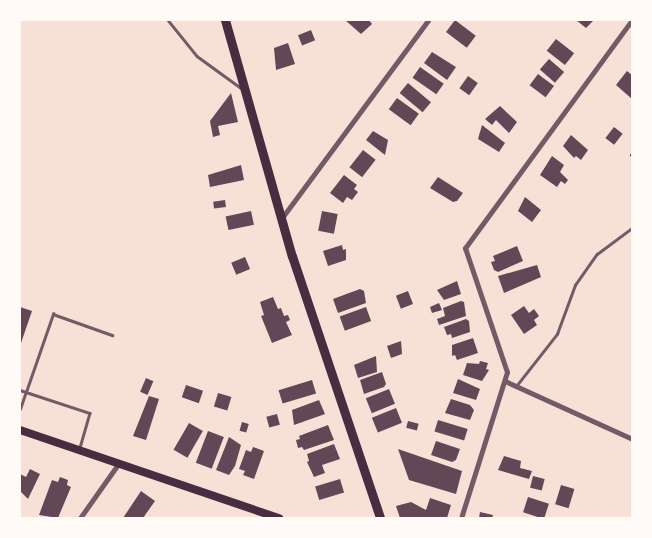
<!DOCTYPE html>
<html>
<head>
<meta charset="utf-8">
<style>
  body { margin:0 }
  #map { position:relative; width:652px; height:538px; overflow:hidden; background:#f7e1d7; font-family:Overpass,sans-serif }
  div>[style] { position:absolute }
  .building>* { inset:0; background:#644757; transform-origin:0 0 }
  .path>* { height:2.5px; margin:-1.25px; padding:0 1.25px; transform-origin:1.25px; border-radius:1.25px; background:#4a2c40 }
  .service>* { height:2.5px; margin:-1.25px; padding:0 1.25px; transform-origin:1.25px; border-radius:1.25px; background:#755966 }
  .minor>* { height:5px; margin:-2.5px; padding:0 2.5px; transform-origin:2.5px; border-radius:2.5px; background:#755966 }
  .secondary>* { height:8px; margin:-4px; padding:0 4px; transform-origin:4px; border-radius:4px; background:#4a2c40 }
  .primary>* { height:9px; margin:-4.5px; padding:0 4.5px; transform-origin:4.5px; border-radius:4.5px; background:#4a2c40 }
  span { translate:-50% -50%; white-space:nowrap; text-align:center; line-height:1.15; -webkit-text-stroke:4px #fffaf5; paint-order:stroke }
  .frame { position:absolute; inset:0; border:21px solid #fffaf5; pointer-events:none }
</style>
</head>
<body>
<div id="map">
  <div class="building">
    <i style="clip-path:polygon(345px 20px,369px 20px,372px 24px,361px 34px)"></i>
    <i style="left:455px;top:20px;width:26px;height:15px;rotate:37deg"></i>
    <i style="clip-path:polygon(576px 20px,594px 20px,586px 28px)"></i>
    <i style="left:311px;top:30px;width:11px;height:14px;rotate:68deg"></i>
    <i style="left:556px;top:39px;width:23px;height:15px;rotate:38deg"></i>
    <i style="clip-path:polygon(288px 43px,295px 64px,276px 70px,274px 48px)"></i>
    <i style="clip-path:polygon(432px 52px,456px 67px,447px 80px,424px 63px)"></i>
    <i style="left:549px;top:59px;width:20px;height:14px;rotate:41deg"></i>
    <i style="left:420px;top:67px;width:29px;height:13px;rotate:35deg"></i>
    <i style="clip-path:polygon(627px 71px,632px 75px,632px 99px,616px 85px)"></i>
    <i style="left:538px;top:74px;width:20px;height:14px;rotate:37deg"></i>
    <i style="left:468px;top:76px;width:12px;height:15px;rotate:35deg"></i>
    <i style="left:408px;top:83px;width:30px;height:13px;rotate:40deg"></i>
    <i style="clip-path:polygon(231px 93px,238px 122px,218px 126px,220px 135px,213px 137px,210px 121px)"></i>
    <i style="left:397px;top:98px;width:27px;height:14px;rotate:36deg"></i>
    <i style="clip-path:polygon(500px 106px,517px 122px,509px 133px,496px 120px,492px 125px,485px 119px)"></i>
    <i style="clip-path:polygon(482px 125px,505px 143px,499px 152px,478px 139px)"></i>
    <i style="left:614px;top:127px;width:11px;height:14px;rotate:38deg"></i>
    <i style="clip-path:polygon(373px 131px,388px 140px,385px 155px,366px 140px)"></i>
    <i style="clip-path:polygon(571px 135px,588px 150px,581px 160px,576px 156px,574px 158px,563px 146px)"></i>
    <i style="left:363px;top:150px;width:16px;height:22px;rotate:38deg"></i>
    <i style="clip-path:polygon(552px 156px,564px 165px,560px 172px,568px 180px,565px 184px,561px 181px,557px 187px,540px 175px)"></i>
    <i style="clip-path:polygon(241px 165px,244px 180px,210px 187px,208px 175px)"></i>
    <i style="clip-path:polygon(344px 175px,357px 185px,354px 189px,358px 192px,352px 200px,347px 197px,343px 203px,330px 193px)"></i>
    <i style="clip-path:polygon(438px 177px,463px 193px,457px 201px,453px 202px,430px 188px)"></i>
    <i style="clip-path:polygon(525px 197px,541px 210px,532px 222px,518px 211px)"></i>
    <i style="left:225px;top:200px;width:7px;height:12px;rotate:82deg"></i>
    <i style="left:251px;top:211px;width:14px;height:26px;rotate:78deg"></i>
    <i style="left:322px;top:211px;width:16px;height:20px;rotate:11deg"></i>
    <i style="clip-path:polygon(342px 245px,343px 250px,346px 249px,346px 260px,328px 266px,323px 251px)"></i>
    <i style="clip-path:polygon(517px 246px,523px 261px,498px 272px,494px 270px,491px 262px,495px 261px,493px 256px)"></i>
    <i style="left:245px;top:257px;width:13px;height:15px;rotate:67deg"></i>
    <i style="clip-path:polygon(537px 265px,541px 277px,504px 293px,498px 276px)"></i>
    <i style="clip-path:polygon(457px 281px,461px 294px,444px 300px,437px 290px)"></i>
    <i style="clip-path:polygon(360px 289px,364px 291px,366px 303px,338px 313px,333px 299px)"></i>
    <i style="left:408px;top:291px;width:14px;height:13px;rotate:69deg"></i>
    <i style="clip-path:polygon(273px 297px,278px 309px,281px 308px,284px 316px,288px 315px,290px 320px,286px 322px,292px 335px,272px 343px,261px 316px,264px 315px,260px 302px)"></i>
    <i style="clip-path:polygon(461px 301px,464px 302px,466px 316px,439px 325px,437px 319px,445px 316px,443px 308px)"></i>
    <i style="clip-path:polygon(439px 303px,442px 310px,432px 313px,430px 307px)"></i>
    <i style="clip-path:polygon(524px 306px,529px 313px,534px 309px,539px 316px,534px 320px,537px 325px,524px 334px,511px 315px)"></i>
    <i style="clip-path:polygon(20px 307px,32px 311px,20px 346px)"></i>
    <i style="left:366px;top:307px;width:15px;height:28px;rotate:70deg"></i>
    <i style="clip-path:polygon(466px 319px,469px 321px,470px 332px,452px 338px,451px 334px,447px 335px,444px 327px)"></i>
    <i style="clip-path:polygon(473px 338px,478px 353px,457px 360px,455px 355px,452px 356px,452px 345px)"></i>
    <i style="clip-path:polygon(401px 341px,402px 354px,391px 358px,387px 346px)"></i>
    <i style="clip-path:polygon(376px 356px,377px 372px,358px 378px,354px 365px)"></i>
    <i style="clip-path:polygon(480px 361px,488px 363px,486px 369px,489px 370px,482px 381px,463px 375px,467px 363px,479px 364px)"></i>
    <i style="clip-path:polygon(382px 372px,386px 384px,384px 387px,364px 394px,360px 380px)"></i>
    <i style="left:146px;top:378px;width:8px;height:15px;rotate:23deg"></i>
    <i style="clip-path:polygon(458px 379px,480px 389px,476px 400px,453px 393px)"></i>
    <i style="left:312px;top:380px;width:14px;height:35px;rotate:73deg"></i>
    <i style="left:186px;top:385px;width:18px;height:13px;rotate:19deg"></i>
    <i style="left:389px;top:389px;width:16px;height:25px;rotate:68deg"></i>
    <i style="left:218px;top:393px;width:14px;height:14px;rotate:17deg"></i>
    <i style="clip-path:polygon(149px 396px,159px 399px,146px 440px,133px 436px)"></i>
    <i style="clip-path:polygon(451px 399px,470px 405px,474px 410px,470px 420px,445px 413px)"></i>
    <i style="clip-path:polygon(319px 400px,325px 414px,294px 425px,292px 410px)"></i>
    <i style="left:396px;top:408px;width:16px;height:26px;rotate:68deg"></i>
    <i style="left:277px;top:414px;width:11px;height:11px;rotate:75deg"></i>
    <i style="left:438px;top:420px;width:31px;height:12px;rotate:17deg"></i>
    <i style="left:408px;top:421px;width:11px;height:7px;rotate:15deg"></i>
    <i style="left:242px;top:422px;width:7px;height:9px;rotate:16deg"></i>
    <i style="left:189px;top:423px;width:16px;height:31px;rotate:30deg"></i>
    <i style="clip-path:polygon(328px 425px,334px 440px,304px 450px,302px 447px,298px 448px,296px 440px,300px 439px,299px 436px)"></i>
    <i style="left:208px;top:431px;width:17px;height:34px;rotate:21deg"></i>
    <i style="clip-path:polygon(229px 437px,241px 445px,235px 466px,229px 475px,216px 470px)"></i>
    <i style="clip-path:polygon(436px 441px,460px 449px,456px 460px,452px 462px,431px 455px)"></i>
    <i style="clip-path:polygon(334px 444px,340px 459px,322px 465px,325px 473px,314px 477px,307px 462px,309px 461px,307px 454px)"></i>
    <i style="clip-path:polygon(253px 447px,264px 451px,254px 479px,243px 475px,245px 471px,239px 469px,246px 450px,251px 452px)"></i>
    <i style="clip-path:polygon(398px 449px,462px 471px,456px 494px,409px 480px)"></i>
    <i style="clip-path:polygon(504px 456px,521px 461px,520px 468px,532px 471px,529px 479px,498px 470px)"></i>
    <i style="clip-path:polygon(30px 469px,40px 474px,28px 499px,20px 491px,20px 474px,26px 477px)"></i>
    <i style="left:533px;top:476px;width:12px;height:12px;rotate:14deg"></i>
    <i style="clip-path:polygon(60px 477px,68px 480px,67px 485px,71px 487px,58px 518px,39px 515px,52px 480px,58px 482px)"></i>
    <i style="left:340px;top:479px;width:14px;height:26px;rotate:73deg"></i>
    <i style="left:561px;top:485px;width:14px;height:20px;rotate:17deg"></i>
    <i style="clip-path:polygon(141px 491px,155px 501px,143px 518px,123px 518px)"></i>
    <i style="left:528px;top:497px;width:22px;height:16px;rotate:18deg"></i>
    <i style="clip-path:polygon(430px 498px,451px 505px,447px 518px,400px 518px,396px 506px,411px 502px,426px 510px)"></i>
    <i style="clip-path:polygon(480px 512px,493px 515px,492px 518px,479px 518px)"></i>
  </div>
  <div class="path">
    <i style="left:631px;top:155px;width:1px;rotate:-45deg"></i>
  </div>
  <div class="service">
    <i style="left:168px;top:20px;width:46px;rotate:51.1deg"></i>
    <i style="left:197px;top:56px;width:54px;rotate:36deg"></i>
    <i style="left:517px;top:385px;width:65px;rotate:-51.9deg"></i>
    <i style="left:557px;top:334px;width:52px;rotate:-69.8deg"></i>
    <i style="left:575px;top:285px;width:38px;rotate:-55deg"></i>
    <i style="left:597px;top:254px;width:44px;rotate:-36.6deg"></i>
    <i style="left:20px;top:390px;width:6px;rotate:18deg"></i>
    <i style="left:26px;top:392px;width:83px;rotate:-70.9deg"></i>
    <i style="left:53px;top:314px;width:63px;rotate:19.6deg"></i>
    <i style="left:20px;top:409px;width:18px;rotate:-71deg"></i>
    <i style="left:26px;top:392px;width:67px;rotate:18.2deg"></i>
    <i style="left:90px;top:413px;width:36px;rotate:106deg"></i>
  </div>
  <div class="minor">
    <i style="left:281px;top:219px;width:247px;rotate:-53.5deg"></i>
    <i style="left:505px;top:381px;width:140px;rotate:24.5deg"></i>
    <i style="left:80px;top:518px;width:67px;rotate:-54.7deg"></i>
    <i style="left:461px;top:518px;width:153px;rotate:-72.5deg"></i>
    <i style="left:507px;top:372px;width:131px;rotate:-108.7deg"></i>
    <i style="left:465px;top:248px;width:283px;rotate:-53.8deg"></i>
  </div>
  <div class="secondary">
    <i style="left:20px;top:430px;width:274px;rotate:18.8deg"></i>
  </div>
  <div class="primary">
    <i style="left:225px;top:20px;width:245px;rotate:74.2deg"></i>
    <i style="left:292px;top:256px;width:276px;rotate:71.4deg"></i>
  </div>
  <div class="frame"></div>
</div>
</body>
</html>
